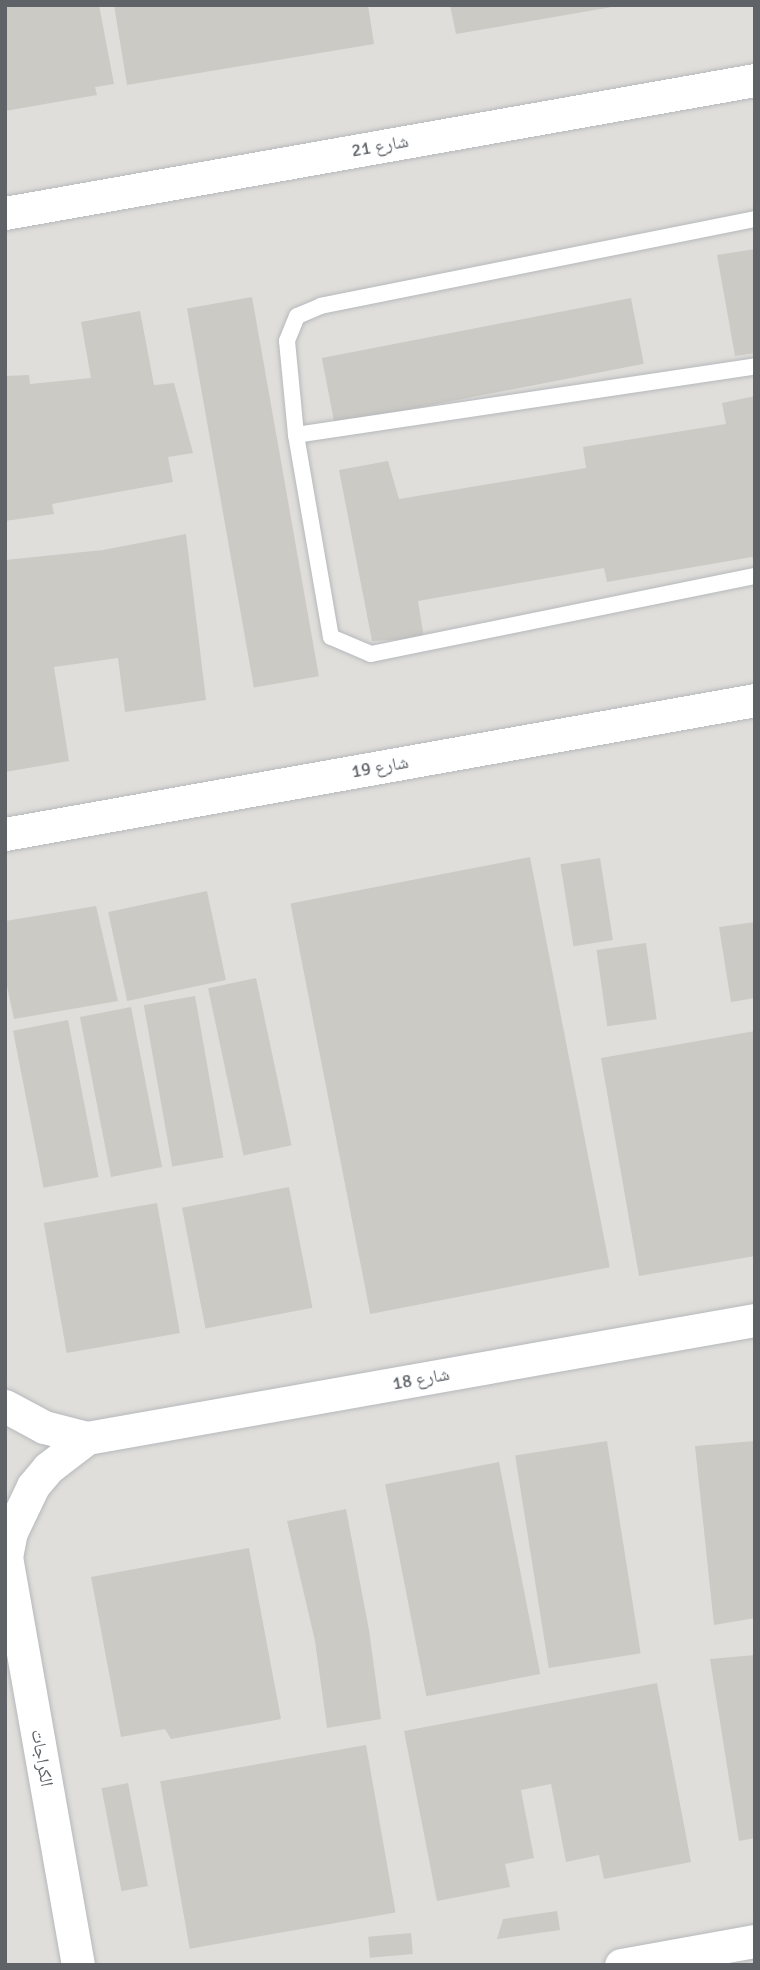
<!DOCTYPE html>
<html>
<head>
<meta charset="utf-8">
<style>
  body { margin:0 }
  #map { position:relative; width:760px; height:1970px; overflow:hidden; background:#f1efe8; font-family:Signika,"Noto Naskh Arabic",sans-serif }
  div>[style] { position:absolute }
  .industrial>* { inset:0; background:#e0deda; transform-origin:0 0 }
  .building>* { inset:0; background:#cccac5; transform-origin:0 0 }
  .roads { filter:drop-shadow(0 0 2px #b5b8bc) drop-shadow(0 0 2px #b5b8bc) }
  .service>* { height:16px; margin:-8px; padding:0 8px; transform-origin:8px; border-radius:8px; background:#fff }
  .minor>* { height:33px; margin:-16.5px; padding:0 16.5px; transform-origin:16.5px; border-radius:16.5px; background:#fff }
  span { translate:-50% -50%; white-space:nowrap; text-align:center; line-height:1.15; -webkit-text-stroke:7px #fff; paint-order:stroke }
  .street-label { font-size:18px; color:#5f6368 }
  .frame { position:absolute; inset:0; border:7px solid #5f6368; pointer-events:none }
</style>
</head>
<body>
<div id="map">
  <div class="industrial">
    <i style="left:5px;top:5px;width:750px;height:1960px"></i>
  </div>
  <div class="building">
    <i style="clip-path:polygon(5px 5px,99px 5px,114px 84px,95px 87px,97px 95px,5px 111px)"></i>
    <i style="clip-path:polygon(114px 5px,368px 5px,374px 44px,127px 85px)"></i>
    <i style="clip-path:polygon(450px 5px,612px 5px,612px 7px,456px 34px)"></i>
    <i style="clip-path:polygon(755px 249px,755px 353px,735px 356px,717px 255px)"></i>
    <i style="left:252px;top:297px;width:385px;height:66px;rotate:80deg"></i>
    <i style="left:631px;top:298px;width:67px;height:315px;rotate:79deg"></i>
    <i style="clip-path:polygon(140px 311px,154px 385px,174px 383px,193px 453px,168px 457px,173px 482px,52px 504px,54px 514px,5px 521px,5px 376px,29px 375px,30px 384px,91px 378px,81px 322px)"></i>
    <i style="clip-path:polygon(755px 396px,755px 562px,752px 557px,607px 582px,604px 568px,418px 601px,424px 638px,372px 641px,339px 470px,388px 461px,399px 499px,586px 468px,583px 447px,726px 424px,722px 403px)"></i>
    <i style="clip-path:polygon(186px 534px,206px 700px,125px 712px,118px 658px,54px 667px,69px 761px,5px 772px,5px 560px,103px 550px)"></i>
    <i style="left:530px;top:857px;width:418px;height:244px;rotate:79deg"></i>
    <i style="left:600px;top:858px;width:83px;height:40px;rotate:81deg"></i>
    <i style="left:207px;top:891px;width:91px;height:101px;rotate:78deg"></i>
    <i style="clip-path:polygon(96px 906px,118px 1001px,14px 1019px,5px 977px,5px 921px)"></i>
    <i style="clip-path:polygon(755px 922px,755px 998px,731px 1002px,719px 927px)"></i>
    <i style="left:646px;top:943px;width:77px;height:50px;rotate:82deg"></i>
    <i style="left:256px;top:978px;width:171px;height:49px;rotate:78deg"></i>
    <i style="left:195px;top:996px;width:164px;height:52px;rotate:80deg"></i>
    <i style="left:131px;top:1007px;width:163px;height:52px;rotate:79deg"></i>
    <i style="left:68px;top:1020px;width:160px;height:56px;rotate:79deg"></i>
    <i style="clip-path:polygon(755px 1031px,755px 1256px,639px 1276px,601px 1058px)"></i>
    <i style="left:289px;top:1187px;width:123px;height:109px;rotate:79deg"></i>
    <i style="left:157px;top:1203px;width:132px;height:115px;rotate:80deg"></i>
    <i style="left:607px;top:1441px;width:215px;height:93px;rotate:81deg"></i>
    <i style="clip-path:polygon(755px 1441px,755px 1618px,714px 1625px,695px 1446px)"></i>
    <i style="left:499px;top:1462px;width:216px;height:116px;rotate:79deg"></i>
    <i style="clip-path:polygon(346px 1509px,369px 1630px,381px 1719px,327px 1728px,315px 1641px,287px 1521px)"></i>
    <i style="clip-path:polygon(249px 1548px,281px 1719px,171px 1739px,165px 1729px,121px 1737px,91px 1577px)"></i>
    <i style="clip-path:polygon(755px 1655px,755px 1838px,739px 1841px,710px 1659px)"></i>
    <i style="clip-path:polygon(657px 1683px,691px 1862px,604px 1879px,599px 1855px,566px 1862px,551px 1784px,521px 1790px,534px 1858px,505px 1864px,510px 1887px,437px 1901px,404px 1731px)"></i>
    <i style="left:366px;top:1745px;width:170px;height:209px;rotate:80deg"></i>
    <i style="left:128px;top:1783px;width:105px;height:27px;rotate:79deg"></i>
    <i style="clip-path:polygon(557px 1911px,560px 1930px,497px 1939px,503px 1919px)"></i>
    <i style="left:411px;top:1933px;width:21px;height:43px;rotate:85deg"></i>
  </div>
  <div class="roads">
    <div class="service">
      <i style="left:755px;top:219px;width:443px;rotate:168.7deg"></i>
      <i style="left:321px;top:306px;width:26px;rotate:157deg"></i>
      <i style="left:297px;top:316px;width:27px;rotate:112deg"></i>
      <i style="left:287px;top:341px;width:94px;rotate:84.5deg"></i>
      <i style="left:296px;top:435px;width:205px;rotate:80.2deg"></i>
      <i style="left:331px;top:637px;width:43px;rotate:23deg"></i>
      <i style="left:371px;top:654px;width:392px;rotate:-11.5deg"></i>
      <i style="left:296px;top:435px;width:464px;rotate:-8.5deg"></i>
    </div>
    <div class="minor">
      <i style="left:5px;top:213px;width:762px;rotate:-10.06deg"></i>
      <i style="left:5px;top:834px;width:762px;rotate:-10.13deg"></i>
      <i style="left:5px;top:1406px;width:44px;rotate:28.3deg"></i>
      <i style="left:44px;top:1427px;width:44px;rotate:14.3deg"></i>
      <i style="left:87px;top:1438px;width:678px;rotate:-10.02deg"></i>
      <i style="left:5px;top:1551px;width:420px;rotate:80deg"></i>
      <i style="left:6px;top:1557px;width:25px;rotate:-79deg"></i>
      <i style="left:11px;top:1532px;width:51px;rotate:-64.4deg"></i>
      <i style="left:33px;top:1486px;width:23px;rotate:-50deg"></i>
      <i style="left:48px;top:1468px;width:49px;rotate:-37.6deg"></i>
      <i style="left:621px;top:1965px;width:136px;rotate:-10.2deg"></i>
    </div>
  </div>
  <div class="street-label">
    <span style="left:380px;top:146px;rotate:-10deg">شارع 21</span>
    <span style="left:380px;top:767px;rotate:-10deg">شارع 19</span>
    <span style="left:421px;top:1379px;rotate:-10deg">شارع 18</span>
    <span style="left:42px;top:1758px;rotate:80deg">الكراجات</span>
  </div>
  <div class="frame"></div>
</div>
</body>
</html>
